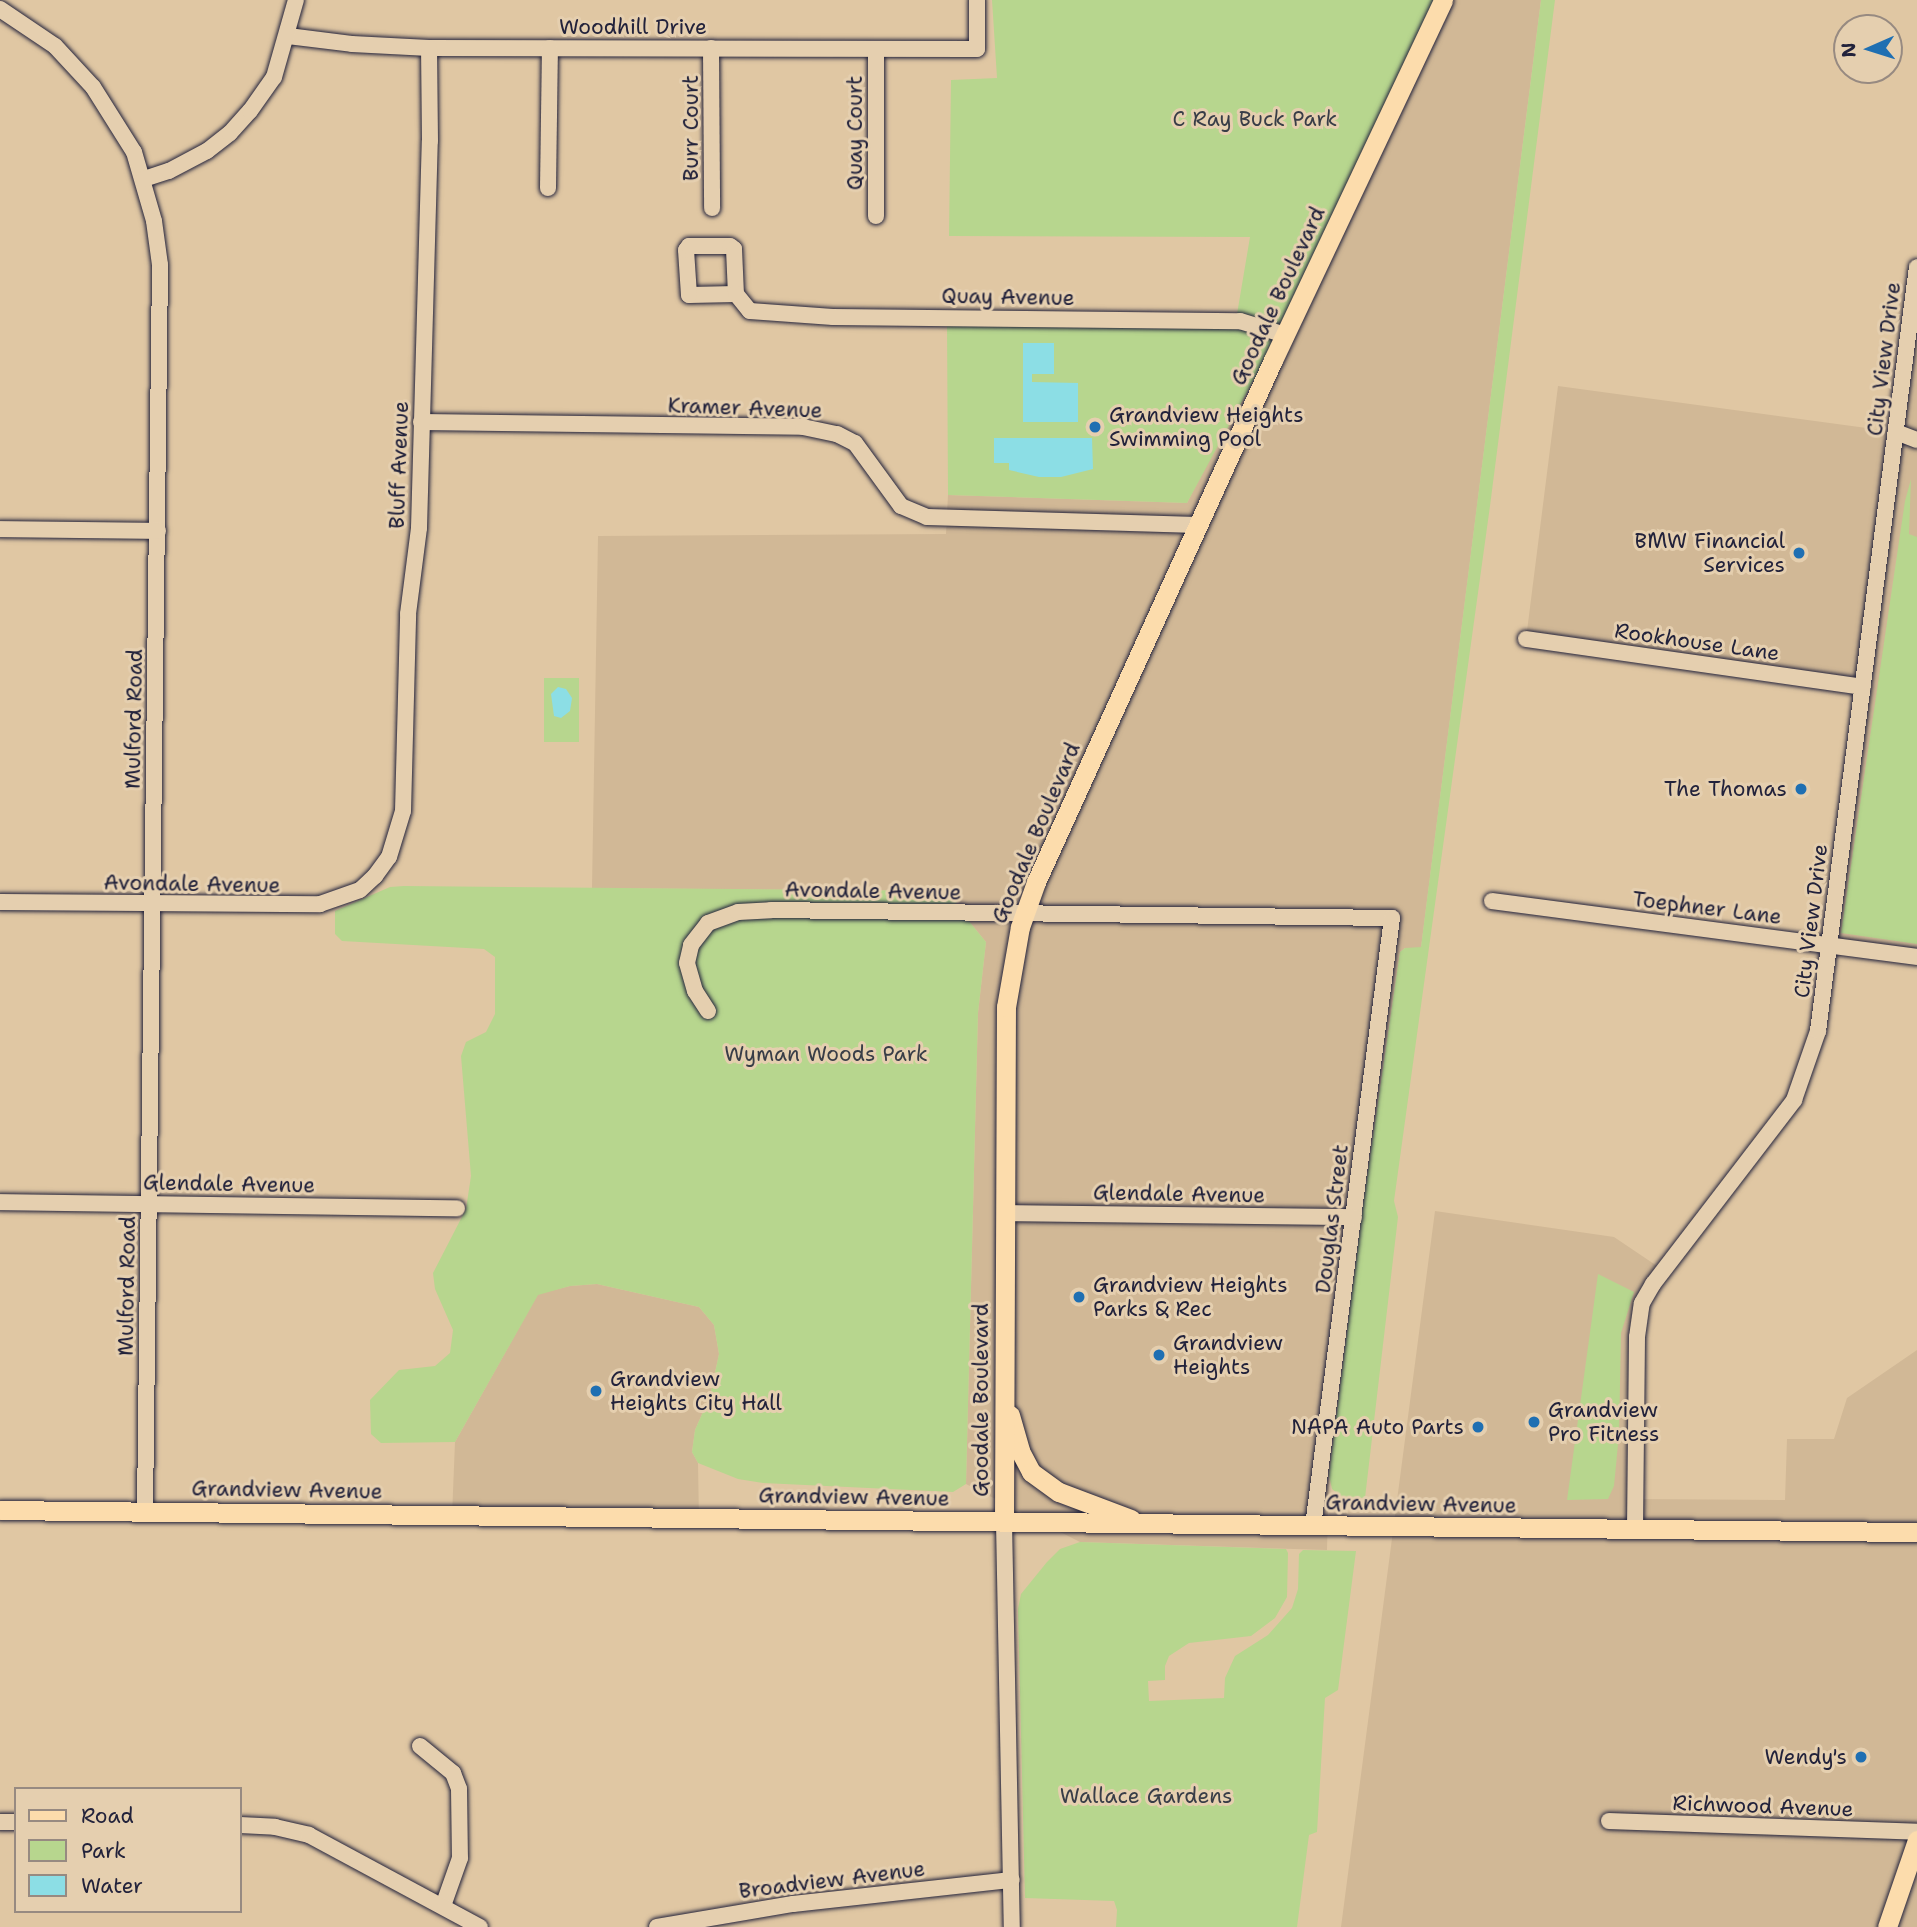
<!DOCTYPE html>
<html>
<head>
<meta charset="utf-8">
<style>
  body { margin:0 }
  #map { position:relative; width:1917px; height:1927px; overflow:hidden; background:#e0c7a3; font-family:"Shantell Sans",sans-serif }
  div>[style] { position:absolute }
  .built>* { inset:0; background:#d1b896 }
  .green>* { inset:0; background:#b7d68e; transform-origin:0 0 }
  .water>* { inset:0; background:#8cdee5 }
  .roads { filter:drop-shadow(0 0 2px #22223b) drop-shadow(0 0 2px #22223b) }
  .minor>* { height:16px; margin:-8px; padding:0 8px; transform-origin:8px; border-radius:8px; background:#e5cfaf }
  .major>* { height:19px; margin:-9.5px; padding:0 9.5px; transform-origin:9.5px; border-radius:9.5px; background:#fcdcac }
  .dots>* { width:19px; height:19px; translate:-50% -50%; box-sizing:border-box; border:4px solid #e5cfaf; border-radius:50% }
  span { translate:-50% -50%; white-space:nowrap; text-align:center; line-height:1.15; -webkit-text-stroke:6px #e5cfaf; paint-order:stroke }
  .street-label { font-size:21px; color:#22223b }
  .park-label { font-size:21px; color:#383d47 }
  .poi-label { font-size:21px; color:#22223b }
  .left { translate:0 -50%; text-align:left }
  .right { translate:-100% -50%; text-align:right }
  .legend { position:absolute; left:14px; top:1787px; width:228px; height:126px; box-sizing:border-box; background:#e5cfaf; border:2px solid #978a81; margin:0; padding:9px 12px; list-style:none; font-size:21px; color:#22223b }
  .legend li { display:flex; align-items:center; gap:14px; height:35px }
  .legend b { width:35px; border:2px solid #978a81 }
  .north { position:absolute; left:1833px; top:14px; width:70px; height:70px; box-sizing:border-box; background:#e5cfaf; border:2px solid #978a81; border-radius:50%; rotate:267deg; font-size:19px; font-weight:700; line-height:28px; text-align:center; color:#22223b }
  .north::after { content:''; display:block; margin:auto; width:24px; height:32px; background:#1f6fb2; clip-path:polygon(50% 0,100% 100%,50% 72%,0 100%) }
</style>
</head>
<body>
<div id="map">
  <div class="built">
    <i style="clip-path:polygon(1443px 0,1541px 0,1421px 948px,1405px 948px,1400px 952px,1364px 1198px,1329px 1475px,1327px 1550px,1080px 1542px,966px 1484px,978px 1013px,986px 942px,954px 903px,955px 891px,592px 888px,598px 536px,946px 534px,948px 495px,1187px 503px)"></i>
    <i style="clip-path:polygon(1917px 267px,1917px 957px,1829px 945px,1863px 687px,1526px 639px,1558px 386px,1896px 432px)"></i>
    <i style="clip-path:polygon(1435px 1211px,1614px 1237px,1663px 1270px,1642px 1303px,1636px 1499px,1785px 1500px,1787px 1439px,1834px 1439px,1847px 1398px,1917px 1350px,1917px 1927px,1341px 1927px)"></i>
    <i style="clip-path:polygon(597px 1284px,699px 1307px,714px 1325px,719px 1354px,710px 1396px,695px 1430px,692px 1452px,698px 1463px,699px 1520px,452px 1516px,455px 1442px,538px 1294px,570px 1286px)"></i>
  </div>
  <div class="green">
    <i style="clip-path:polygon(992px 0,1443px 0,1336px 228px,1187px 503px,948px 495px,947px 323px,1235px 326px,1250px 237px,949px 236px,951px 80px,997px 78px)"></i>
    <i style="clip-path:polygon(1541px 0,1555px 0,1490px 506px,1394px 1201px,1398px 1217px,1365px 1498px,1343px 1498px,1332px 1489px,1329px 1475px,1364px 1198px,1400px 952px,1405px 948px,1421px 947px)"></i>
    <i style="clip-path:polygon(1911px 479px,1909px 534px,1917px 537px,1917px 944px,1841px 933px,1905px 501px)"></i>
    <i style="left:544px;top:678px;width:35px;height:64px"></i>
    <i style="clip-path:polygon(404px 886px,955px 891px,961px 898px,955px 904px,986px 942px,978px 1013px,966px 1484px,953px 1492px,763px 1483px,738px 1479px,698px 1463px,692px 1452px,695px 1430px,710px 1396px,719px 1354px,714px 1325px,699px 1307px,597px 1284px,570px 1286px,538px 1295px,455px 1442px,381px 1443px,371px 1434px,370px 1400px,399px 1370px,435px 1366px,450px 1353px,453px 1330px,435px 1289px,433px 1273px,466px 1209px,471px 1176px,461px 1056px,466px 1042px,486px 1032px,495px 1014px,495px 957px,484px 949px,342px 941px,335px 934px,335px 911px,390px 887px)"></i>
    <i style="clip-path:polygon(1598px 1274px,1634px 1292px,1621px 1333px,1619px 1434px,1614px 1486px,1608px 1499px,1567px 1500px)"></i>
    <i style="clip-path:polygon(1080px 1542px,1286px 1549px,1288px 1553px,1287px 1597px,1275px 1618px,1251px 1636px,1189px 1643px,1169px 1656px,1165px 1666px,1165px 1680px,1148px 1681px,1149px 1701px,1224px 1698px,1225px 1678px,1235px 1656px,1268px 1635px,1292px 1608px,1298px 1589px,1299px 1554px,1303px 1550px,1356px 1551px,1338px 1690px,1325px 1698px,1317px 1832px,1309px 1835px,1297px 1927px,1116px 1927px,1117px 1910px,1114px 1901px,1025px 1898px,1018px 1609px,1021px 1594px,1047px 1562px,1060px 1549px)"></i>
  </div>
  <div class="water">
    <i style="clip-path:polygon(1023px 343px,1054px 343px,1054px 374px,1032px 374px,1032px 382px,1078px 383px,1078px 422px,1023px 422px)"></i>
    <i style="clip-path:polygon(994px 438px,1092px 438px,1093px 469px,1061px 477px,1039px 477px,1009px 470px,1009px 463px,994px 463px)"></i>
    <i style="clip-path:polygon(558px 687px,566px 689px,572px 698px,570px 711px,561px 718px,554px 716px,551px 694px)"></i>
  </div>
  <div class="roads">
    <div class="minor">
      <i style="left:0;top:9px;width:66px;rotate:33.9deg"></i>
      <i style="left:55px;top:46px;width:56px;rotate:47.2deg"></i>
      <i style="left:93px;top:87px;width:77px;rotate:57.8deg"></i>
      <i style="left:134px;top:152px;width:72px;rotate:73.8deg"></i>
      <i style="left:154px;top:221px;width:44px;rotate:82.2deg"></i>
      <i style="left:160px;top:265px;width:1246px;rotate:90.69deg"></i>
      <i style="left:288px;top:36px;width:64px;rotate:7.1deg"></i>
      <i style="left:352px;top:44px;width:77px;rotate:3deg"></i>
      <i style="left:429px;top:48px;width:548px;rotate:0.1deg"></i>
      <i style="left:977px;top:49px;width:49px;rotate:-90deg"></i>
      <i style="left:711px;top:48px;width:160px;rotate:89.6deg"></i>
      <i style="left:144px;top:179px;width:26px;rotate:-18deg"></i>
      <i style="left:169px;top:171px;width:43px;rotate:-27.8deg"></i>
      <i style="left:207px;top:151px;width:29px;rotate:-38deg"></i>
      <i style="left:230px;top:133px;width:30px;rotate:-48deg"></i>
      <i style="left:250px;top:111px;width:42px;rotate:-54.8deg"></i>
      <i style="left:274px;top:77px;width:80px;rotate:-74.1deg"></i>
      <i style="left:548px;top:188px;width:140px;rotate:-89.2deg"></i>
      <i style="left:876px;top:216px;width:166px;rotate:-90deg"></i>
      <i style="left:736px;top:294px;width:47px;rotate:178.8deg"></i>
      <i style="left:689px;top:295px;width:45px;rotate:-93.8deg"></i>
      <i style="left:686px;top:250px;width:5px;rotate:-53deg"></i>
      <i style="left:689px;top:246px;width:41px"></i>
      <i style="left:730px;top:246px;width:5px;rotate:37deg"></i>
      <i style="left:734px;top:249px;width:45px;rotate:87.5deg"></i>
      <i style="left:736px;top:294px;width:22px;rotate:51deg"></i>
      <i style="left:750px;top:311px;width:83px;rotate:4.1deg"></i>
      <i style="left:833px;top:317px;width:407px;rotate:0.6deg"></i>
      <i style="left:1240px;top:321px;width:47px;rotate:17.3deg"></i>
      <i style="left:421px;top:422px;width:382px;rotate:0.7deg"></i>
      <i style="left:803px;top:427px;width:35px;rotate:12deg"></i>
      <i style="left:837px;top:434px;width:20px;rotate:27deg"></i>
      <i style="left:855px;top:443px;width:78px;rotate:53.9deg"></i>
      <i style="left:901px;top:506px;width:28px;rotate:23deg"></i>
      <i style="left:927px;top:517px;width:271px;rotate:1.7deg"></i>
      <i style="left:1896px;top:432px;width:22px;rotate:21deg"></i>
      <i style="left:0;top:529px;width:158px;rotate:0.7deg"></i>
      <i style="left:1526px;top:639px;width:340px;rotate:8.1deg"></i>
      <i style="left:1492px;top:901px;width:429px;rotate:7.5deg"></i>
      <i style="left:0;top:902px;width:320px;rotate:0.4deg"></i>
      <i style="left:320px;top:904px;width:42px;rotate:-19.3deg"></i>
      <i style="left:360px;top:890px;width:21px;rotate:-43deg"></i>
      <i style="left:375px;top:876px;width:24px;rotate:-54deg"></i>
      <i style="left:389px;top:857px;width:48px;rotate:-73.1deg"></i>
      <i style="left:403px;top:811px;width:197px;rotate:-88.5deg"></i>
      <i style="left:408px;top:614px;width:87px;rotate:-82.7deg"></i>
      <i style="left:419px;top:528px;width:387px;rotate:-88.4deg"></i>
      <i style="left:430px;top:141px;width:93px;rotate:-90.6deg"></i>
      <i style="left:708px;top:1011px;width:24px;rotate:-123deg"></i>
      <i style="left:695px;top:991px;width:29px;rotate:-106deg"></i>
      <i style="left:687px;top:963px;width:18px;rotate:-77deg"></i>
      <i style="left:691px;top:945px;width:28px;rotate:-52deg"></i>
      <i style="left:708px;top:923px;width:32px;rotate:-20deg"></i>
      <i style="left:738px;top:912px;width:33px;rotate:-3deg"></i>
      <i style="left:771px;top:910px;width:621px;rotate:0.74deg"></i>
      <i style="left:1392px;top:918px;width:613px;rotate:97.4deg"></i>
      <i style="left:0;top:1202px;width:457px;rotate:0.8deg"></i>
      <i style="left:1005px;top:1213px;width:349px;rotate:0.7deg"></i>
      <i style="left:1004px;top:1522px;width:405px;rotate:88.9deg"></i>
      <i style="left:1635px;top:1529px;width:192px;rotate:-89.4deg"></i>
      <i style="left:1637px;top:1337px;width:34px;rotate:-82deg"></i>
      <i style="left:1642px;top:1303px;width:22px;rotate:-60deg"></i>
      <i style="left:1653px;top:1284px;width:232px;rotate:-52.5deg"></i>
      <i style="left:1794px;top:1100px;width:73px;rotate:-70.8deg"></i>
      <i style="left:1818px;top:1031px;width:770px;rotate:-82.62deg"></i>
      <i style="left:420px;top:1746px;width:43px;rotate:39.3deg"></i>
      <i style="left:453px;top:1773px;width:17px;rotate:69deg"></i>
      <i style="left:459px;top:1789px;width:69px;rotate:89.2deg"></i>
      <i style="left:460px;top:1858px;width:51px;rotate:109.5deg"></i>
      <i style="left:1609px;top:1821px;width:308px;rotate:2deg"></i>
      <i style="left:0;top:1822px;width:16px"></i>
      <i style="left:240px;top:1825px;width:35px;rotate:3deg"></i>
      <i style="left:275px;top:1827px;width:35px;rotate:13deg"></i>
      <i style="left:309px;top:1835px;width:194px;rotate:28.3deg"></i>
      <i style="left:657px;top:1927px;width:138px;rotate:-9.6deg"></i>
      <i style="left:793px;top:1904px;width:220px;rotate:-6.3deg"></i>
    </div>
    <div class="major">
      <i style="left:1010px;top:1415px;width:37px;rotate:74deg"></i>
      <i style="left:1020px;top:1451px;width:24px;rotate:62deg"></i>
      <i style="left:1031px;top:1472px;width:34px;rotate:36deg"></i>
      <i style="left:1059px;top:1492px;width:77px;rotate:20.6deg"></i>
      <i style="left:0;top:1510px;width:1917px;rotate:0.66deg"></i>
      <i style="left:1004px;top:1522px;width:515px;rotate:-89.78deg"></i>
      <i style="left:1006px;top:1007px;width:81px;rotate:-80.1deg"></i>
      <i style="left:1020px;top:927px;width:48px;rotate:-70.4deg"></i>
      <i style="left:1036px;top:882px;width:573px;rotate:-65.58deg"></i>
      <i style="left:1273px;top:360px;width:398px;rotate:-64.7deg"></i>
      <i style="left:1887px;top:1927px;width:92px;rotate:-71deg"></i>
    </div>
  </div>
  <div class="dots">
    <i style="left:1095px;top:427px;background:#1f6fb2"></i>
    <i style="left:1799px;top:553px;background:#1f6fb2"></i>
    <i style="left:1801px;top:789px;background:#1f6fb2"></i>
    <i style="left:1079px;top:1297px;background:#1f6fb2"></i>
    <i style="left:1159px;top:1355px;background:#1f6fb2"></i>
    <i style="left:596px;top:1391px;background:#1f6fb2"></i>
    <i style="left:1534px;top:1422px;background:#1f6fb2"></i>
    <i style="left:1478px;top:1427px;background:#1f6fb2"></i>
    <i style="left:1861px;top:1757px;background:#1f6fb2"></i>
  </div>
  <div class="street-label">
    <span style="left:633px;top:27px">Woodhill Drive</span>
    <span style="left:691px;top:128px;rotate:-90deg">Burr Court</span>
    <span style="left:855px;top:133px;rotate:-90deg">Quay Court</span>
    <span style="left:1278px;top:296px;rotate:-65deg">Goodale Boulevard</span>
    <span style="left:1008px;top:297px;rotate:1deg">Quay Avenue</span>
    <span style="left:1884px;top:359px;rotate:-83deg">City View Drive</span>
    <span style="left:745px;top:408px;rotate:2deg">Kramer Avenue</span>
    <span style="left:399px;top:465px;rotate:-88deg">Bluff Avenue</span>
    <span style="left:1697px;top:642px;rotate:8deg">Rookhouse Lane</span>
    <span style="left:134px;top:719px;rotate:-89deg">Mulford Road</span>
    <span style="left:1036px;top:833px;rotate:-67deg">Goodale Boulevard</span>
    <span style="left:192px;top:884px;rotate:1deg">Avondale Avenue</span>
    <span style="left:873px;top:891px;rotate:1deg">Avondale Avenue</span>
    <span style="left:1707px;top:908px;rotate:7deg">Toephner Lane</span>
    <span style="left:1811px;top:921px;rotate:-83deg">City View Drive</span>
    <span style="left:229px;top:1184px;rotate:1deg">Glendale Avenue</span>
    <span style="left:1179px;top:1194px;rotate:1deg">Glendale Avenue</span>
    <span style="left:1332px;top:1219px;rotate:-83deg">Douglas Street</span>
    <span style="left:127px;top:1286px;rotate:-89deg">Mulford Road</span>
    <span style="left:981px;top:1400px;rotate:-90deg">Goodale Boulevard</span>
    <span style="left:287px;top:1490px;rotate:1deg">Grandview Avenue</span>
    <span style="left:854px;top:1497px;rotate:1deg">Grandview Avenue</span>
    <span style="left:1421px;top:1504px;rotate:1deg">Grandview Avenue</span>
    <span style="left:1763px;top:1806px;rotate:2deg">Richwood Avenue</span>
    <span style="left:832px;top:1880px;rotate:-7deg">Broadview Avenue</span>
  </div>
  <div class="park-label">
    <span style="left:1255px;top:119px">C Ray Buck Park</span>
    <span style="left:826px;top:1054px">Wyman Woods Park</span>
    <span style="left:1146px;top:1796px">Wallace Gardens</span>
  </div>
  <div class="poi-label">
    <span class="left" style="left:1109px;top:427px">Grandview Heights<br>Swimming Pool</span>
    <span class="right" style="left:1785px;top:553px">BMW Financial<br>Services</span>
    <span class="right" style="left:1787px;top:789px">The Thomas</span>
    <span class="left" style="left:1093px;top:1297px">Grandview Heights<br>Parks &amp; Rec</span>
    <span class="left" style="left:1173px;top:1355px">Grandview<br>Heights</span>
    <span class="left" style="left:610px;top:1391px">Grandview<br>Heights City Hall</span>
    <span class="left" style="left:1548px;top:1422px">Grandview<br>Pro Fitness</span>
    <span class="right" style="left:1464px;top:1427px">NAPA Auto Parts</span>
    <span class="right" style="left:1847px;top:1757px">Wendy's</span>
  </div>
  <ul class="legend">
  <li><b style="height:9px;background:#fcdcac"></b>Road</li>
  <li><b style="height:19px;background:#b7d68e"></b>Park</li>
  <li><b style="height:19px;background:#8cdee5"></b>Water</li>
  </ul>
  <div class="north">N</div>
</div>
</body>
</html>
